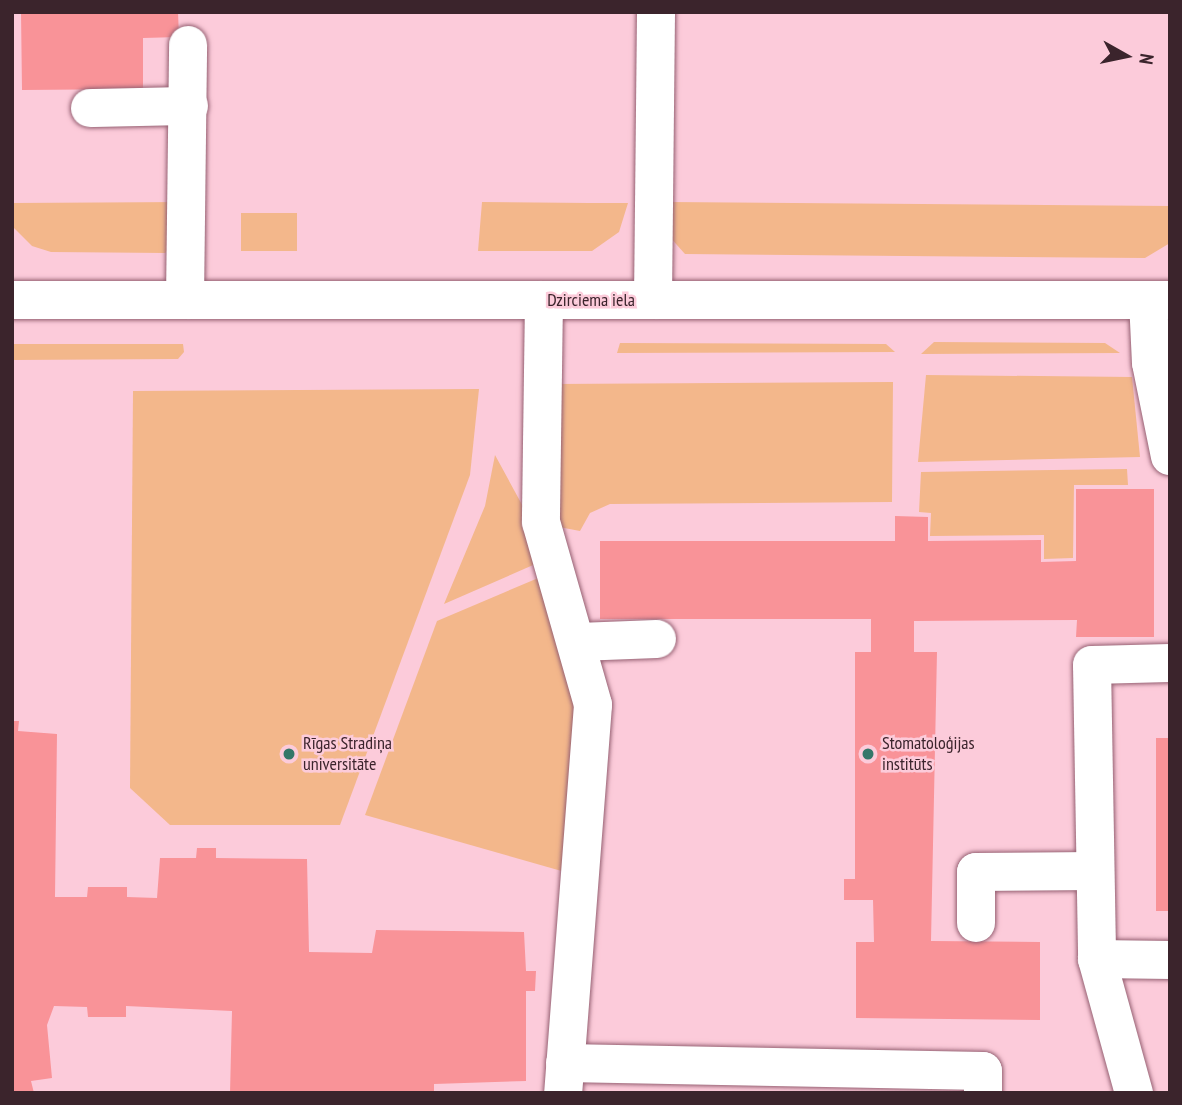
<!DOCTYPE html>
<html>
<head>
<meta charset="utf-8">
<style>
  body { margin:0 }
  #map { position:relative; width:1182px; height:1105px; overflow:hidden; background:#fccbda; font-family:"PT Sans Narrow",sans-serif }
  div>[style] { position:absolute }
  .green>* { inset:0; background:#f3b78b; transform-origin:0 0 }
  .building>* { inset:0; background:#f99398; transform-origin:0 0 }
  .roads { filter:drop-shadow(0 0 2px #966173) drop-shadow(0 0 2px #966173) }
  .minor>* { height:38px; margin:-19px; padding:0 19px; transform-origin:19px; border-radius:19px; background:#fff }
  .dots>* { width:19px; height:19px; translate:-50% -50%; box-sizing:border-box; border:4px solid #fccbda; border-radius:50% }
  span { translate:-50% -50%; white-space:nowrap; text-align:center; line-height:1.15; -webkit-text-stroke:5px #fccbda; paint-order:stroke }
  .street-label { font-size:18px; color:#3b242c }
  .poi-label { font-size:18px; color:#3b242c }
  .left { translate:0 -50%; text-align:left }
  .frame { position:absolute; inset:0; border:14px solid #3b242c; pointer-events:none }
  .north { position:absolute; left:1091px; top:21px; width:70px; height:70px; -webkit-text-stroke:5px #fccbda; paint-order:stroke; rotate:99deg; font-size:19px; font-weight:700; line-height:28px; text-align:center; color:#3b242c }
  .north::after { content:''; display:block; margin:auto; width:24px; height:32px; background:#3b242c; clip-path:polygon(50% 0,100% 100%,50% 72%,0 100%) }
</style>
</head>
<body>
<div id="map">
  <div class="green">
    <i style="clip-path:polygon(185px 202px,175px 245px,165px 253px,51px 252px,32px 246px,12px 226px,12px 203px)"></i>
    <i style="clip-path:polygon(482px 202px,589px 203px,628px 203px,619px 232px,592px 251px,478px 251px)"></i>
    <i style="clip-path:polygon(669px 202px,1170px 206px,1170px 243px,1145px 258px,685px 254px,668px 235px)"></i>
    <i style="left:241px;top:213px;width:56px;height:38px"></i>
    <i style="clip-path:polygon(934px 342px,1105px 343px,1120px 353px,921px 354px)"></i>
    <i style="clip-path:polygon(620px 343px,886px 344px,895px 352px,617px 353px)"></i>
    <i style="clip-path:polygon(12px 344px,183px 344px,184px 352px,178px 359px,12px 360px)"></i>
    <i style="clip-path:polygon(926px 375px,1132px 377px,1140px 457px,918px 462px)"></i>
    <i style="clip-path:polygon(893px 382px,892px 502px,610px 504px,590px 513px,580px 531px,559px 527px,553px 384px)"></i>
    <i style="clip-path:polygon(479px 389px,470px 475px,340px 825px,170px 825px,130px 788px,133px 391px)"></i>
    <i style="clip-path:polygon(495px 455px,526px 512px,540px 562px,444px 604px,485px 506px)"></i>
    <i style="clip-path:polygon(1127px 469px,1128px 485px,1074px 485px,1073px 558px,1044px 559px,1044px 535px,930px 536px,931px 513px,919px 512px,921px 472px)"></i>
    <i style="clip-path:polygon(543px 576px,578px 700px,565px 872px,365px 815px,437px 621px)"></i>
  </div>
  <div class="building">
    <i style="clip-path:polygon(21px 12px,178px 12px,179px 37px,143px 38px,143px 89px,22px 90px)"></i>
    <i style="clip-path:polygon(1076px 489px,1154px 489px,1154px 637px,1076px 637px,1077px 620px,914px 621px,914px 652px,937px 652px,931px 941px,1040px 942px,1040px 1020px,856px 1018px,856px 942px,874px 942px,873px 900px,844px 900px,844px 879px,855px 879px,855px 652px,871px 652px,871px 619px,600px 619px,600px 541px,895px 541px,895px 516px,928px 517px,928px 541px,1041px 540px,1041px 562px,1076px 561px)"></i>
    <i style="clip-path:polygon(12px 721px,19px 721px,18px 731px,57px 734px,55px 897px,87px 897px,88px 887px,127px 887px,127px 897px,157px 898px,160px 858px,196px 858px,197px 848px,216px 848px,216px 858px,307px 859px,309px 952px,372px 953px,376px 930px,524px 932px,526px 971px,536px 971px,535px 991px,526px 991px,526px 1081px,434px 1084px,434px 1093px,230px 1093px,232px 1011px,126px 1006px,126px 1017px,88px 1017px,87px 1007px,54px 1006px,47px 1025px,52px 1078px,31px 1081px,34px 1093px,12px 1093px)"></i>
    <i style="left:1170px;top:738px;width:173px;height:14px;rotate:90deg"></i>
  </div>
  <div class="roads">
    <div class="minor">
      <i style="left:90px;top:108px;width:99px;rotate:-1.2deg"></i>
      <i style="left:12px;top:300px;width:1158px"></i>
      <i style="left:185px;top:300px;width:255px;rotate:-89.3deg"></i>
      <i style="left:544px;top:300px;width:222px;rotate:90.8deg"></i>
      <i style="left:541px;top:522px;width:190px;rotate:74.1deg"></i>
      <i style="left:593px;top:705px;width:389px;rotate:94.4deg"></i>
      <i style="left:653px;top:300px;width:288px;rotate:-89.4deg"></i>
      <i style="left:1148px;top:300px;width:63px;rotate:87.3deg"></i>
      <i style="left:1151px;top:363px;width:95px;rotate:78.5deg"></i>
      <i style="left:578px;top:642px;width:79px;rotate:-2.2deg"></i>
      <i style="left:1170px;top:663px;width:78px;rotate:178.5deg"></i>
      <i style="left:1092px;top:665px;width:294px;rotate:89deg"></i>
      <i style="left:1097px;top:959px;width:73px;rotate:0.8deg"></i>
      <i style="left:976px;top:923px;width:51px;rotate:-90deg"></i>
      <i style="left:976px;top:872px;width:119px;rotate:-0.5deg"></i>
      <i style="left:1097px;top:959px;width:139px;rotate:74.6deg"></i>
      <i style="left:565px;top:1063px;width:418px;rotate:1.1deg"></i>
      <i style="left:983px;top:1071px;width:22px;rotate:90deg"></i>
    </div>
  </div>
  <div class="dots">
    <i style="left:289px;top:754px;background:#347769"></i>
    <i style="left:868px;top:754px;background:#347769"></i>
  </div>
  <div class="street-label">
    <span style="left:591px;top:300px">Dzirciema iela</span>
  </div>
  <div class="poi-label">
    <span class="left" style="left:303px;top:754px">Rīgas Stradiņa<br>universitāte</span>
    <span class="left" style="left:882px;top:754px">Stomatoloģijas<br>institūts</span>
  </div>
  <div class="frame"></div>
  <div class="north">N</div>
</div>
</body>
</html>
